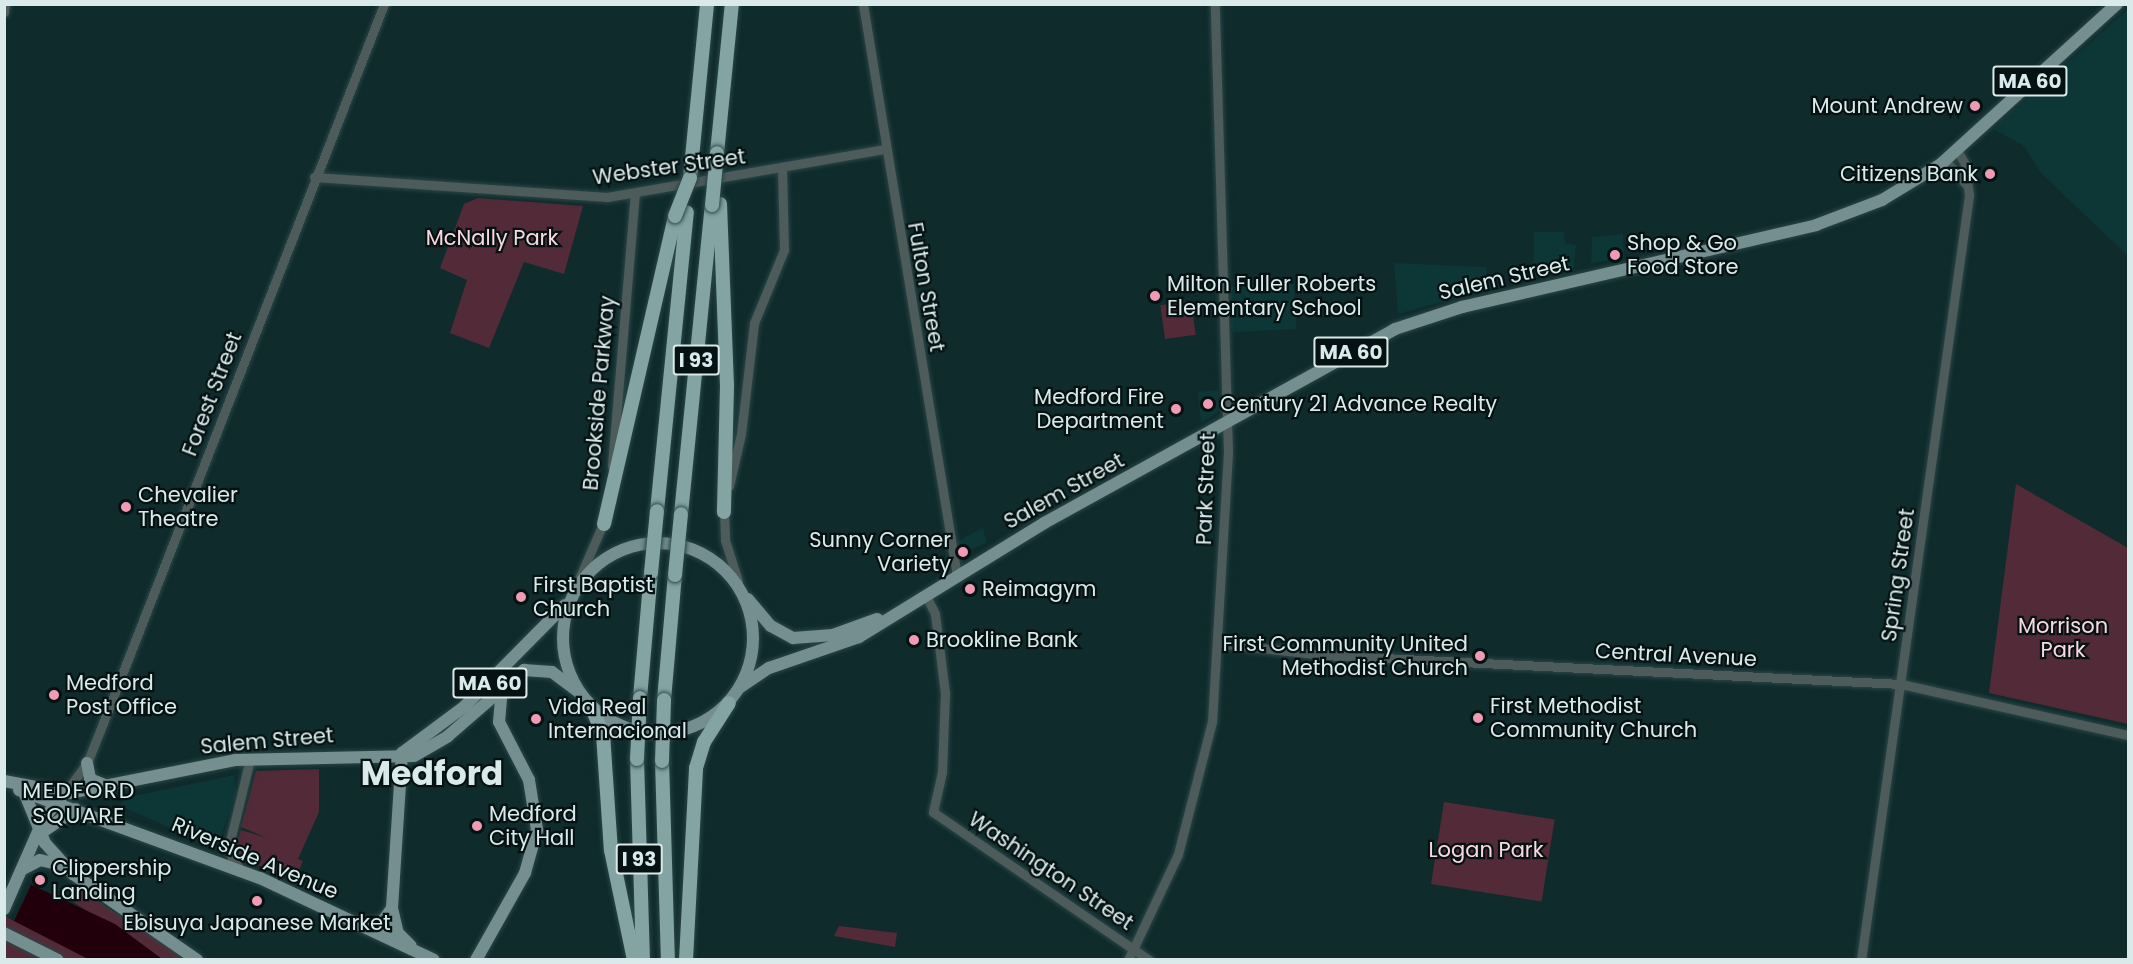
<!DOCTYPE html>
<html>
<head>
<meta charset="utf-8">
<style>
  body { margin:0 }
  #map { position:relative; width:2133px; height:964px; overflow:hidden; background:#0f2b2c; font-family:Poppins,sans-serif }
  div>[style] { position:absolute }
  .built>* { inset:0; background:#0d3637; transform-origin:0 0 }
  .green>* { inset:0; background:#532a37; transform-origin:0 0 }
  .water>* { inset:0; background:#21000b }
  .pier>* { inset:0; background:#0f2b2c }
  .roads { filter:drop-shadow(0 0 2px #2b4647) drop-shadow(0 0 2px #2b4647) }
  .minor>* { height:9px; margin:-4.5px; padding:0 4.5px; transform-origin:4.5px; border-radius:4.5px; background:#4e5b5b }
  .major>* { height:12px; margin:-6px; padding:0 6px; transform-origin:6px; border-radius:6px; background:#758e8f }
  .major>.ring { margin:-6px; padding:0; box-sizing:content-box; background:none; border:12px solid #758e8f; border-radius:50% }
  .highway>* { height:14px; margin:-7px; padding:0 7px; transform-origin:7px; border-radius:7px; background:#84a3a3 }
  .bridges { filter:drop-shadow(0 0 2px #2b4647) drop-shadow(0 0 2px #2b4647) }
  .highway-bridge>* { height:14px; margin:-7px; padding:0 7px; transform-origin:7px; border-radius:7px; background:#84a3a3 }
  .dots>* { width:16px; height:16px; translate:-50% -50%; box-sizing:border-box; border:3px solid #061212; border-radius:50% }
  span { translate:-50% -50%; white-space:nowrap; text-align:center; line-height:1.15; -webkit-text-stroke:4.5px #061212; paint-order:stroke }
  .shield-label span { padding:2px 4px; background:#061212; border:2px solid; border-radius:4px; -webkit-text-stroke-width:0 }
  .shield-label { font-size:20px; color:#daeaea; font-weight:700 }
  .poi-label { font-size:21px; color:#daeaea }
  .right { translate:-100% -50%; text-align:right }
  .left { translate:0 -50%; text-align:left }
  .street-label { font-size:21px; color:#daeaea }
  .park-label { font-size:21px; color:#fad8e1 }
  .neighbourhood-label { font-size:22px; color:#daeaea; letter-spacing:1.5px }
  .town-label { font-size:33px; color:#daeaea; font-weight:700 }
  .frame { position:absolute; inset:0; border:6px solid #daeaea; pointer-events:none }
</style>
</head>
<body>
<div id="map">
  <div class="built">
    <i style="clip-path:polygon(2128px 9px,2128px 256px,2041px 173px,2024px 146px,1993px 129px)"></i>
    <i style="clip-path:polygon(1534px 232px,1564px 232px,1565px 243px,1576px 245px,1574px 268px,1533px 278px)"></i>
    <i style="clip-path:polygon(1623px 234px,1624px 257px,1591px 264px,1592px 237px)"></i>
    <i style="clip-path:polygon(1394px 263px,1486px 267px,1486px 290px,1398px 314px)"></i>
    <i style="left:1294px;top:284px;width:45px;height:64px;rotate:87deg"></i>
    <i style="clip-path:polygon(1218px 390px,1218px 412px,1201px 423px,1198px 392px)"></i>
    <i style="clip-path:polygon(983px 528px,987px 543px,960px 554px,958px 541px)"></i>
    <i style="clip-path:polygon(235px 775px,235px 795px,217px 848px,120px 806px,124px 798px)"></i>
  </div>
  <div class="green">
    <i style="clip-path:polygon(478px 198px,583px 206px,564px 274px,524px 262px,489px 348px,450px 333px,467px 280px,440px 268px,464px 204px)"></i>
    <i style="left:1191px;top:301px;width:34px;height:31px;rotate:82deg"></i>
    <i style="clip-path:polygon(2016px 484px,2128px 548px,2128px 724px,1989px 693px)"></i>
    <i style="clip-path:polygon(319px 769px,319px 812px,298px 859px,303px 861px,295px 879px,241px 859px,236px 846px,241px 830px,267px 838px,241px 827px,256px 771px)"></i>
    <i style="left:1444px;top:802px;width:112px;height:83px;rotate:9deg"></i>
    <i style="clip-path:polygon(75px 884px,99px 902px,189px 959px,162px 959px,73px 902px)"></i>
    <i style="clip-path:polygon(4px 915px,75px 951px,88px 959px,5px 959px)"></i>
    <i style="clip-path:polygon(839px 926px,897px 933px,895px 947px,834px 936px)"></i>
  </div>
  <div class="water">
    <i style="clip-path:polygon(4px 872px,115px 924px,162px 959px,88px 959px,14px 921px,5px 915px)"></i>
  </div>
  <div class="pier">
    <i style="clip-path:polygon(6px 869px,31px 885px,14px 921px,4px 915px)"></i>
  </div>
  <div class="roads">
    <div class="minor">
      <i style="left:863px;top:4px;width:580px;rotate:80.67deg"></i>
      <i style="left:4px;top:12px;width:8px;rotate:-83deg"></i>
      <i style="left:1945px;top:160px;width:32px;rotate:49deg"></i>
      <i style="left:314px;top:177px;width:294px;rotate:3.9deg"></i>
      <i style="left:607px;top:197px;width:281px;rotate:-9.8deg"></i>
      <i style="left:612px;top:466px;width:273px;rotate:-85.2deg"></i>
      <i style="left:729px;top:486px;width:53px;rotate:-77deg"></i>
      <i style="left:741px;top:434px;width:112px;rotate:-83.3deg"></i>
      <i style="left:754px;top:323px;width:79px;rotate:-67.7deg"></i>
      <i style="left:784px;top:250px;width:82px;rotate:-91.4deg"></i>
      <i style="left:724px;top:509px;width:31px;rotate:88deg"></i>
      <i style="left:725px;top:540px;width:43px;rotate:72.4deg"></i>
      <i style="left:575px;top:588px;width:75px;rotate:-66.5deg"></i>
      <i style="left:926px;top:596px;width:20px;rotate:63deg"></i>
      <i style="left:935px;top:614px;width:80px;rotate:82.8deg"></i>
      <i style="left:945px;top:693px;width:79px;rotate:92.2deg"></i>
      <i style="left:942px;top:772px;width:41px;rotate:102.7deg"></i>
      <i style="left:933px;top:812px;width:262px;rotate:34.4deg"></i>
      <i style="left:1217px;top:643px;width:107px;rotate:6.5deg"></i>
      <i style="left:1323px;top:655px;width:579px;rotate:2.87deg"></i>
      <i style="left:1901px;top:684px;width:233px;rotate:12.7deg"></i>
      <i style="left:65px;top:793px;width:37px;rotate:-54deg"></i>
      <i style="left:87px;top:763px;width:43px;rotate:-68.2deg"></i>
      <i style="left:103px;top:723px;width:772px;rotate:-68.65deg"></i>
      <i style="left:241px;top:870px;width:14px;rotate:-129deg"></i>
      <i style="left:232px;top:859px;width:18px;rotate:-96deg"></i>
      <i style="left:230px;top:841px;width:84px;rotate:-76.3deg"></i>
      <i style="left:1128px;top:960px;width:117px;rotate:-64.7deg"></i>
      <i style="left:1178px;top:854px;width:136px;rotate:-75.6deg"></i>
      <i style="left:1212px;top:722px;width:270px;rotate:-86.6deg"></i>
      <i style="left:1228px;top:452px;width:448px;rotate:-91.7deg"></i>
      <i style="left:1861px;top:960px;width:773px;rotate:-81.96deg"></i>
      <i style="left:1969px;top:195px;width:31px;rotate:-97deg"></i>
      <i style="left:1965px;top:164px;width:16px;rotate:-120deg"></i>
    </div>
    <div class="major">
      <i class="ring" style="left:563px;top:543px;width:178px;height:178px"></i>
      <i style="left:748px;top:599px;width:35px;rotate:50deg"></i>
      <i style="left:771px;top:626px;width:25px;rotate:29deg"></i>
      <i style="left:793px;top:638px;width:40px;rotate:-4.3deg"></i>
      <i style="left:833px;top:635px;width:47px;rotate:-20deg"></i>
      <i style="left:739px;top:688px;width:36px;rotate:-34deg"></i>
      <i style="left:769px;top:668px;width:95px;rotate:-19deg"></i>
      <i style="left:859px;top:637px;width:217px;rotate:-31.6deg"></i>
      <i style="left:1044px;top:523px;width:401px;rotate:-28.9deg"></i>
      <i style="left:1395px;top:329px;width:71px;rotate:-18.2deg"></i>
      <i style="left:1462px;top:307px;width:363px;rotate:-13deg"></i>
      <i style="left:1816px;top:225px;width:71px;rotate:-20.7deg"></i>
      <i style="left:1882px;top:200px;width:69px;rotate:-31.4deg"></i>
      <i style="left:1941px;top:164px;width:238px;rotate:-42.3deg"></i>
      <i style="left:402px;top:753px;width:79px;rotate:-36.7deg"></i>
      <i style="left:465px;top:706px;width:142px;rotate:-45.3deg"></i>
      <i style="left:402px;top:753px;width:155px;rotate:93.7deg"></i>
      <i style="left:392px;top:908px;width:26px;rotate:77deg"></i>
      <i style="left:398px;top:933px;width:18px;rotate:45deg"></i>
      <i style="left:87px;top:763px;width:16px;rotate:79deg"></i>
      <i style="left:90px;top:779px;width:16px;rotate:22deg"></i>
      <i style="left:4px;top:781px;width:66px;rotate:10.5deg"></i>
      <i style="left:69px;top:793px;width:169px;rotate:-11.2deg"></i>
      <i style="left:235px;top:760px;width:179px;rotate:-1.3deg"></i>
      <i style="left:414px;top:756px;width:39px;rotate:-30deg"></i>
      <i style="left:448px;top:736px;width:101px;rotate:-41deg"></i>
      <i style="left:524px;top:670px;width:28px;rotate:4deg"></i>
      <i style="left:552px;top:672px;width:35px;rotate:37deg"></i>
      <i style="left:19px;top:790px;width:257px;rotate:20.1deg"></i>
      <i style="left:260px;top:878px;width:192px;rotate:25.2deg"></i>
      <i style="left:24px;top:792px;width:55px;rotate:67.6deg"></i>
      <i style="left:45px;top:843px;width:42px;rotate:47.9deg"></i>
      <i style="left:73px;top:874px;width:151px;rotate:34.7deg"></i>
      <i style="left:41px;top:833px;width:42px;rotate:-34.4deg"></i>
      <i style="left:23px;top:869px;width:19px;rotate:-28deg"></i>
      <i style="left:40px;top:860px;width:23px;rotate:13deg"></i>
      <i style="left:4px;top:909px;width:99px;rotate:-66.3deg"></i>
      <i style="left:44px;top:818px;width:26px;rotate:-50deg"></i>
      <i style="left:363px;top:924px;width:19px;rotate:-6deg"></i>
      <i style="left:382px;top:922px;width:17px;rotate:-54deg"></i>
      <i style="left:4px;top:933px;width:60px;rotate:26.6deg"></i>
      <i style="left:476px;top:960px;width:100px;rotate:-60.6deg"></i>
      <i style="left:525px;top:873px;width:45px;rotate:-74.4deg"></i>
      <i style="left:537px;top:830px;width:51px;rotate:-99.1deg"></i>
      <i style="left:529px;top:780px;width:65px;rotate:-117.3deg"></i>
      <i style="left:499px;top:722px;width:34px;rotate:-85deg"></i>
    </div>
    <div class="highway">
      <i style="left:717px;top:153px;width:150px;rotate:-84.3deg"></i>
      <i style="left:690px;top:178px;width:175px;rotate:-84.4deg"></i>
      <i style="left:720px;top:204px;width:182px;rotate:87.8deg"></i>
      <i style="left:727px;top:386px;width:126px;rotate:91.4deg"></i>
      <i style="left:657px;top:511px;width:300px;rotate:-84.3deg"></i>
      <i style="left:681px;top:514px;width:311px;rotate:-84.3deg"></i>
      <i style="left:604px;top:524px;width:316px;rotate:-77deg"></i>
      <i style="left:640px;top:698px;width:125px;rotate:-85deg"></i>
      <i style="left:664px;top:700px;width:125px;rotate:-85deg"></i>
      <i style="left:591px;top:706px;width:30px;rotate:67deg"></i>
      <i style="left:603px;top:734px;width:116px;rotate:86.1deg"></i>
      <i style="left:611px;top:850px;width:112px;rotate:78.2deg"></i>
      <i style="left:637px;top:759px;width:201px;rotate:88.3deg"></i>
      <i style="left:662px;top:761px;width:199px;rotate:88.3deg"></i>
      <i style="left:686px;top:960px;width:192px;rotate:-87deg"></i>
      <i style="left:696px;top:768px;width:27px;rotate:-73deg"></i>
      <i style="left:704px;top:742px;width:46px;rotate:-57.3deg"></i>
    </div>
  </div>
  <div class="bridges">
    <div class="highway-bridge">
      <i style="left:712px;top:205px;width:52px;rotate:-84.5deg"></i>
      <i style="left:675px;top:216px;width:41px;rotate:-68.5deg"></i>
      <i style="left:651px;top:573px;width:62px;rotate:-84.5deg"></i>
      <i style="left:675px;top:575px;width:61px;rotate:-84.4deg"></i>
      <i style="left:637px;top:759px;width:61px;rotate:-87.2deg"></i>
      <i style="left:662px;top:761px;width:61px;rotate:-88.1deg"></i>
    </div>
  </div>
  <div class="dots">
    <i style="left:1975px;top:106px;background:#f09ab5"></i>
    <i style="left:1990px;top:174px;background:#f09ab5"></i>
    <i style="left:1615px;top:255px;background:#f09ab5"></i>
    <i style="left:1155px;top:296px;background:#f09ab5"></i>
    <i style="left:1208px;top:404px;background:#f09ab5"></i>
    <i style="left:1176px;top:409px;background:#f09ab5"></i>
    <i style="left:126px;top:507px;background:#f09ab5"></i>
    <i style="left:963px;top:552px;background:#f09ab5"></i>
    <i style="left:970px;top:589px;background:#f09ab5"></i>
    <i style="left:521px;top:597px;background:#f09ab5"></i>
    <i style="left:914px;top:640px;background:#f09ab5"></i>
    <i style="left:1480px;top:656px;background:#f09ab5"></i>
    <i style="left:54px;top:695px;background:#f09ab5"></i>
    <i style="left:1478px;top:718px;background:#f09ab5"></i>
    <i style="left:536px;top:719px;background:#f09ab5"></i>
    <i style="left:477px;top:826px;background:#f09ab5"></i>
    <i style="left:40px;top:880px;background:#f09ab5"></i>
    <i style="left:257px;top:901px;background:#f09ab5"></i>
  </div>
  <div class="shield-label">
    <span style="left:2030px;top:81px">MA 60</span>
    <span style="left:1351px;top:352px">MA 60</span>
    <span style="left:696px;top:360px">I 93</span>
    <span style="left:490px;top:683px">MA 60</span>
    <span style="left:639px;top:859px">I 93</span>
  </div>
  <div class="poi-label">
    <span class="right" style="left:1963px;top:106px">Mount Andrew</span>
    <span class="right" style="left:1978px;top:174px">Citizens Bank</span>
    <span class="left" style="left:1627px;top:255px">Shop &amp; Go<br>Food Store</span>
    <span class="left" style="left:1167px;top:296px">Milton Fuller Roberts<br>Elementary School</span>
    <span class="right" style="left:1164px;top:409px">Medford Fire<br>Department</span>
    <span class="left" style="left:1220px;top:404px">Century 21 Advance Realty</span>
    <span class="left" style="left:138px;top:507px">Chevalier<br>Theatre</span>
    <span class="right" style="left:951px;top:552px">Sunny Corner<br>Variety</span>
    <span class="left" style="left:533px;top:597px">First Baptist<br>Church</span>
    <span class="left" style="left:982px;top:589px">Reimagym</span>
    <span class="left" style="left:926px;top:640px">Brookline Bank</span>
    <span class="right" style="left:1468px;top:656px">First Community United<br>Methodist Church</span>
    <span class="left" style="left:66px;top:695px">Medford<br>Post Office</span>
    <span class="left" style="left:1490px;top:718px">First Methodist<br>Community Church</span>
    <span class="left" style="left:548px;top:719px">Vida Real<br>Internacional</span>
    <span class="left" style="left:489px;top:826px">Medford<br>City Hall</span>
    <span class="left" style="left:52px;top:880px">Clippership<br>Landing</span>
    <span style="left:257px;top:923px">Ebisuya Japanese Market</span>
  </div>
  <div class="street-label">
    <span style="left:669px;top:167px;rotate:-8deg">Webster Street</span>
    <span style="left:1504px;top:278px;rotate:-13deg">Salem Street</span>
    <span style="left:926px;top:287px;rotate:80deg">Fulton Street</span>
    <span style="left:599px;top:393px;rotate:-85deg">Brookside Parkway</span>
    <span style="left:212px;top:394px;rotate:-69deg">Forest Street</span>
    <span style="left:1206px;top:489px;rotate:-88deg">Park Street</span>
    <span style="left:1064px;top:491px;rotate:-29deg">Salem Street</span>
    <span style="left:1898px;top:575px;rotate:-82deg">Spring Street</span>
    <span style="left:1676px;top:655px;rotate:3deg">Central Avenue</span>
    <span style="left:267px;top:741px;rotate:-5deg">Salem Street</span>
    <span style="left:255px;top:858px;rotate:23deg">Riverside Avenue</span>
    <span style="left:1051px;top:871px;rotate:34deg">Washington Street</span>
  </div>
  <div class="park-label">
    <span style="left:492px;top:238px">McNally Park</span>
    <span style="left:2063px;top:638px">Morrison<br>Park</span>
    <span style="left:1486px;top:850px">Logan Park</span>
  </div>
  <div class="neighbourhood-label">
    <span style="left:79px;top:803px">MEDFORD<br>SQUARE</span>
  </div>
  <div class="town-label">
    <span style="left:432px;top:774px">Medford</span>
  </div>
  <div class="frame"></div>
</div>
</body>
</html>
